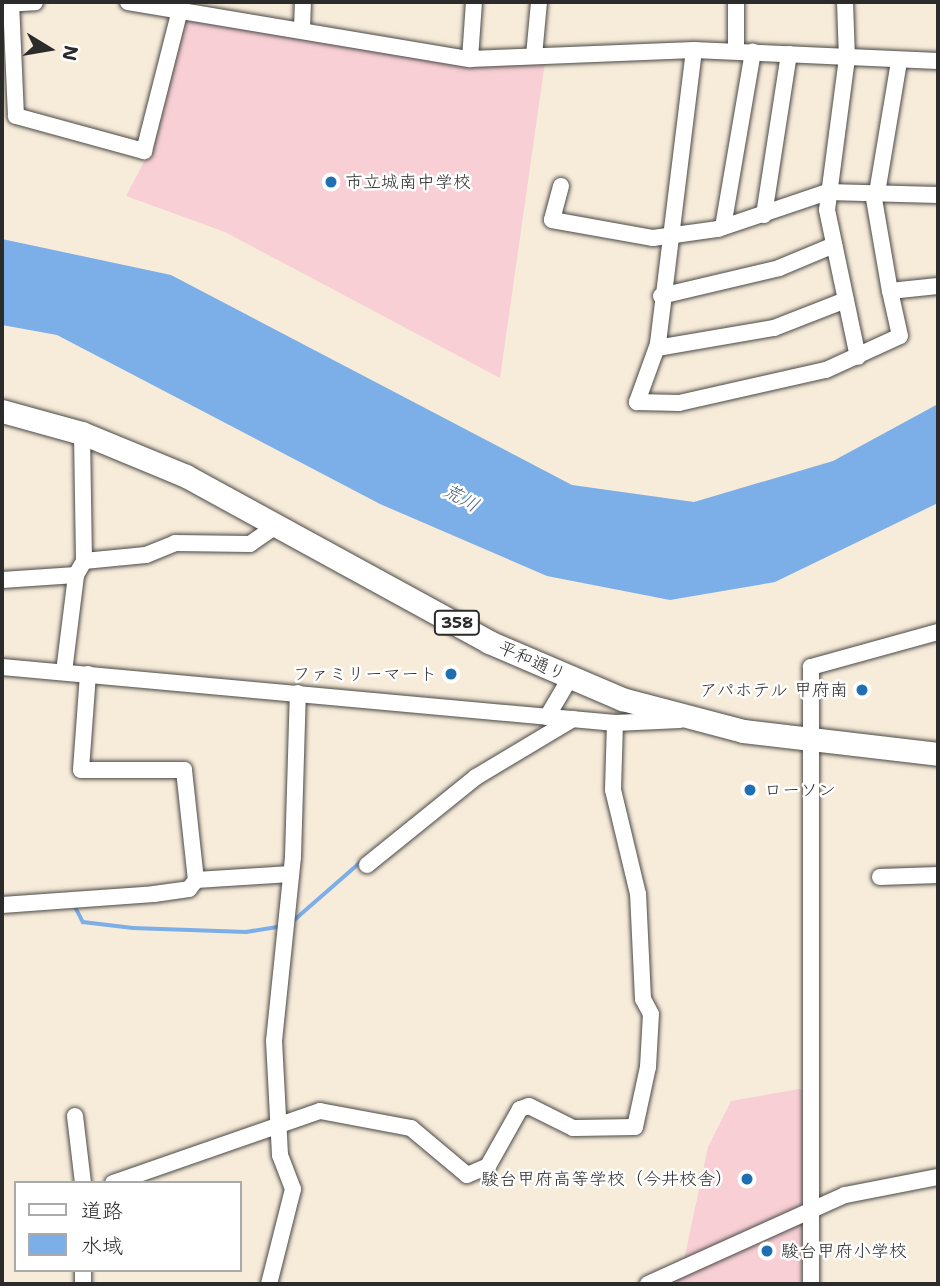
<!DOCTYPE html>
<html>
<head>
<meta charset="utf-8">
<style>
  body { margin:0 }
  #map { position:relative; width:940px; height:1286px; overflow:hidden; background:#f7ecda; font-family:"Shantell Sans","Klee One",sans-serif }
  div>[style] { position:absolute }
  .built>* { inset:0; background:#f7cfd5 }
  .water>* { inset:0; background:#7caee8 }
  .stream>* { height:3.5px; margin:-1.75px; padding:0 1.75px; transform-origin:1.75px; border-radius:1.75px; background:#7caee8 }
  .roads { filter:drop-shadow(0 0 2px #4a4845) drop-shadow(0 0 2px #4a4845) }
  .minor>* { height:16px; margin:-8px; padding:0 8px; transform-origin:8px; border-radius:8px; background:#fff }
  .highway>* { height:23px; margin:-11.5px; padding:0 11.5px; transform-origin:11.5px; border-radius:11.5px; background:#fff }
  .dots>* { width:19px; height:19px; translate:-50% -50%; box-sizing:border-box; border:4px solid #fff; border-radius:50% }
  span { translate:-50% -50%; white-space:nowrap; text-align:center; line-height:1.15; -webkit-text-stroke:5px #fff; paint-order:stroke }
  .shield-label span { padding:2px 5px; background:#fff; border:2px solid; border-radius:5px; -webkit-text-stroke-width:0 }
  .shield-label { font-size:16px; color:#2b2b2b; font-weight:700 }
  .poi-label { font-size:18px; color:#2b2b2b }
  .left { translate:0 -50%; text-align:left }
  .right { translate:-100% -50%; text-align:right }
  .street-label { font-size:18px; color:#2b2b2b }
  .water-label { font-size:19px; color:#4b5f77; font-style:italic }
  .frame { position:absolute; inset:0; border:4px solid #2b2b2b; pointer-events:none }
  .legend { position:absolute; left:14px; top:1181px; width:228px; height:91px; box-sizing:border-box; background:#fff; border:2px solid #aaa; margin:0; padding:9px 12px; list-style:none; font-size:21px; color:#2b2b2b }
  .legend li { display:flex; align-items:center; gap:14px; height:35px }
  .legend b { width:35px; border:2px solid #aaa }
  .north { position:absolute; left:14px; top:14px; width:70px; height:70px; -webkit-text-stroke:5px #fff; paint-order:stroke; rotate:101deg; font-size:19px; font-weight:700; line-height:28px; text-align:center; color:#2b2b2b }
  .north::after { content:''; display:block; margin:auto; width:24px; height:32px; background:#2b2b2b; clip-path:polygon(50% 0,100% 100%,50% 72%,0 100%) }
</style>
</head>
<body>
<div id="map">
  <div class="built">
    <i style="clip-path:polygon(180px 6px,470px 59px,546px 55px,500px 378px,225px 232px,126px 196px,146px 158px)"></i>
    <i style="clip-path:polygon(805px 1088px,804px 1207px,684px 1260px,708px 1147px,731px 1101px)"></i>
    <i style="clip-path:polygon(803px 1217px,801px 1284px,662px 1284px)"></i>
  </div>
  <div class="water">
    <i style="clip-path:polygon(2px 239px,171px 275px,572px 485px,694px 502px,833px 461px,938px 404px,938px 503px,775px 582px,670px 600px,547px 576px,380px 504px,57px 335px,2px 325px)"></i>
  </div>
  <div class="stream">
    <i style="left:75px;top:906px;width:18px;rotate:63deg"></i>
    <i style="left:83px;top:922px;width:50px;rotate:6.8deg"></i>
    <i style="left:133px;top:928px;width:113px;rotate:2deg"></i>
    <i style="left:246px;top:932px;width:36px;rotate:-9deg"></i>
    <i style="left:292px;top:922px;width:93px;rotate:-41.1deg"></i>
  </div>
  <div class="roads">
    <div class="minor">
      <i style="left:11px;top:2px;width:114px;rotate:87.5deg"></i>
      <i style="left:16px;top:116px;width:133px;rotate:15.3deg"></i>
      <i style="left:144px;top:151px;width:154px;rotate:-75.7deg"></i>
      <i style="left:128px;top:2px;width:347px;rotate:9.5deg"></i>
      <i style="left:470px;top:59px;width:224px;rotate:-2.3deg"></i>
      <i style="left:694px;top:50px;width:244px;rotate:2.6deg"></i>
      <i style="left:736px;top:2px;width:49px;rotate:90deg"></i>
      <i style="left:845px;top:2px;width:56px;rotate:88deg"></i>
      <i style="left:847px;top:58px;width:153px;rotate:97.5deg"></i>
      <i style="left:827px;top:210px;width:150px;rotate:78.1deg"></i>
      <i style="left:2px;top:4px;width:33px;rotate:-3deg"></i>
      <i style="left:302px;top:29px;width:27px;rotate:-88deg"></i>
      <i style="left:694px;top:50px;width:296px;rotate:97deg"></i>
      <i style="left:658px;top:344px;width:62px;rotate:109.9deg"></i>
      <i style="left:637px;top:402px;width:42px;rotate:1.4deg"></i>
      <i style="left:679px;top:403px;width:151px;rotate:-12.7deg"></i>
      <i style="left:826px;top:370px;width:81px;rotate:-24.7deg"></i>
      <i style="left:900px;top:336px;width:46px;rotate:-102.5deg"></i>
      <i style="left:890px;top:291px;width:48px;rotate:-5.9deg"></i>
      <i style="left:534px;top:56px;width:54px;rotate:-84.7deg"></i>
      <i style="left:470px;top:59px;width:57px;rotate:-86deg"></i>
      <i style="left:561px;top:186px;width:35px;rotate:105deg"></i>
      <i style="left:552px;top:220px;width:103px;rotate:10.1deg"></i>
      <i style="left:653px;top:238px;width:66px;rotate:-7.9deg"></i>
      <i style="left:718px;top:229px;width:115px;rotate:-18.7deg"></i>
      <i style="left:827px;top:192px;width:111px;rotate:1.5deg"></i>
      <i style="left:873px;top:193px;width:99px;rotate:80.2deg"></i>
      <i style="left:877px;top:193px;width:134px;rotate:-80.5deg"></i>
      <i style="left:764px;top:215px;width:163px;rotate:-81.2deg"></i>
      <i style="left:723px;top:227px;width:178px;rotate:-80.3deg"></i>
      <i style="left:661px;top:296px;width:121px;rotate:-13.3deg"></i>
      <i style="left:779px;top:268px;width:60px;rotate:-22.7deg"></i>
      <i style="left:657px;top:348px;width:119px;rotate:-9.7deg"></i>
      <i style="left:774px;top:328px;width:77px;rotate:-21.3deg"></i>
      <i style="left:84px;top:561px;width:62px;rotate:-5.5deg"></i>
      <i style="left:146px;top:555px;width:31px;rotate:-22deg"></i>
      <i style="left:175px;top:543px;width:75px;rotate:0.8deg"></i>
      <i style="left:250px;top:544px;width:35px;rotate:-35deg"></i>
      <i style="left:2px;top:580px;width:74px;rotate:-3.9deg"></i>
      <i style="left:2px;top:667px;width:616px;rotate:5.22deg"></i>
      <i style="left:615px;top:723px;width:65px;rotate:-2.6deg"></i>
      <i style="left:64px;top:672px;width:98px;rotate:-82.9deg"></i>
      <i style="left:76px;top:575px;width:16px;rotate:-60deg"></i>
      <i style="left:84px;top:561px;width:128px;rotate:-90.9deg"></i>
      <i style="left:88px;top:674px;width:96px;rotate:94.2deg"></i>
      <i style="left:81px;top:770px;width:103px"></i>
      <i style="left:184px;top:770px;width:111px;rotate:83.8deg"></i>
      <i style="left:547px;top:717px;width:45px;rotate:-59.5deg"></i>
      <i style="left:367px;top:865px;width:140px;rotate:-38.9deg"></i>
      <i style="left:476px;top:777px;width:113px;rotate:-30.9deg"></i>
      <i style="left:880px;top:877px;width:58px;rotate:-2deg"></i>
      <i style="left:2px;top:905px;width:152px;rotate:-4.1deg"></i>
      <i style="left:154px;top:894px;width:35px;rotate:-8deg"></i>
      <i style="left:189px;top:889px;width:11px;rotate:-52deg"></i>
      <i style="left:196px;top:880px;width:95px;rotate:-3.6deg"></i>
      <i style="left:75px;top:1116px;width:67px;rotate:83.2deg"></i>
      <i style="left:113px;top:1183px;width:219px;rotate:-19.2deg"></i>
      <i style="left:320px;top:1111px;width:93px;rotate:10.6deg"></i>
      <i style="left:411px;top:1128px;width:73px;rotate:40deg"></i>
      <i style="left:467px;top:1175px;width:23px;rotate:-23deg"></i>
      <i style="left:488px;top:1166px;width:65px;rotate:-60.7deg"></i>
      <i style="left:520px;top:1109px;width:9px;rotate:-18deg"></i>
      <i style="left:529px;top:1106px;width:49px;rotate:26.6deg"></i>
      <i style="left:573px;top:1128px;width:62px;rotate:-0.9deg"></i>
      <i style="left:635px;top:1127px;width:61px;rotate:-77.8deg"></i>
      <i style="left:648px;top:1067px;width:53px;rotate:-86.8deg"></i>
      <i style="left:651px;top:1014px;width:17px;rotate:-118deg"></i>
      <i style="left:643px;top:999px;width:105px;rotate:-92.7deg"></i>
      <i style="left:638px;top:894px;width:107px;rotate:-103.5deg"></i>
      <i style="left:613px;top:790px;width:67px;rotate:-88.3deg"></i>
      <i style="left:83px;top:1284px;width:14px;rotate:-90deg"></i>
      <i style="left:269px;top:1284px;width:98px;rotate:-75.8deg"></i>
      <i style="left:293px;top:1189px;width:36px;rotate:-111deg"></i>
      <i style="left:280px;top:1155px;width:114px;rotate:-93deg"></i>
      <i style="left:274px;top:1041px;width:185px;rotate:-84.1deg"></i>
      <i style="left:293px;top:857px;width:164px;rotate:-88.3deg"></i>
      <i style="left:648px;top:1284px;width:216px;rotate:-24.3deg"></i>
      <i style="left:845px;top:1195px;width:95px;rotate:-11deg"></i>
      <i style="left:811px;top:1284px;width:617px;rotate:-90deg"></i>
      <i style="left:811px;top:667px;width:132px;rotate:-15.4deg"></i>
    </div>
    <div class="highway">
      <i style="left:2px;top:411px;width:83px;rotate:15.4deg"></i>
      <i style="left:82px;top:433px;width:113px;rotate:22.5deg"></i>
      <i style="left:186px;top:476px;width:345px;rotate:28.7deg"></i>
      <i style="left:489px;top:642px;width:145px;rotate:23.2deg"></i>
      <i style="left:622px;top:699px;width:125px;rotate:14.8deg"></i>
      <i style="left:743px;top:731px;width:196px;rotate:6.7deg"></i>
    </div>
  </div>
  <div class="dots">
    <i style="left:331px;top:182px;background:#1f6fb2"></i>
    <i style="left:451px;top:674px;background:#1f6fb2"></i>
    <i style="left:862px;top:690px;background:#1f6fb2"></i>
    <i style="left:750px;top:790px;background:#1f6fb2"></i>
    <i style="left:747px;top:1179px;background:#1f6fb2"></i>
    <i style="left:767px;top:1251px;background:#1f6fb2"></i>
  </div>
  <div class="shield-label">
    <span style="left:457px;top:623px">358</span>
  </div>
  <div class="poi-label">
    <span class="left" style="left:345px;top:182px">市立城南中学校</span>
    <span class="right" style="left:437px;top:674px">ファミリーマート</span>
    <span class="right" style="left:848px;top:690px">アパホテル 甲府南</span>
    <span class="left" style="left:764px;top:790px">ローソン</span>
    <span class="right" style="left:733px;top:1179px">駿台甲府高等学校（今井校舎）</span>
    <span class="left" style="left:781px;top:1251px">駿台甲府小学校</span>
  </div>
  <div class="street-label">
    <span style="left:532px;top:661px;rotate:24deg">平和通り</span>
  </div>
  <div class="water-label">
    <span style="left:461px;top:498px;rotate:29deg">荒川</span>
  </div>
  <div class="frame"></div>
  <ul class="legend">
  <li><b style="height:9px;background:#fff"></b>道路</li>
  <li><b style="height:19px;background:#7caee8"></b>水域</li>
  </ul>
  <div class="north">N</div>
</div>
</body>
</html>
